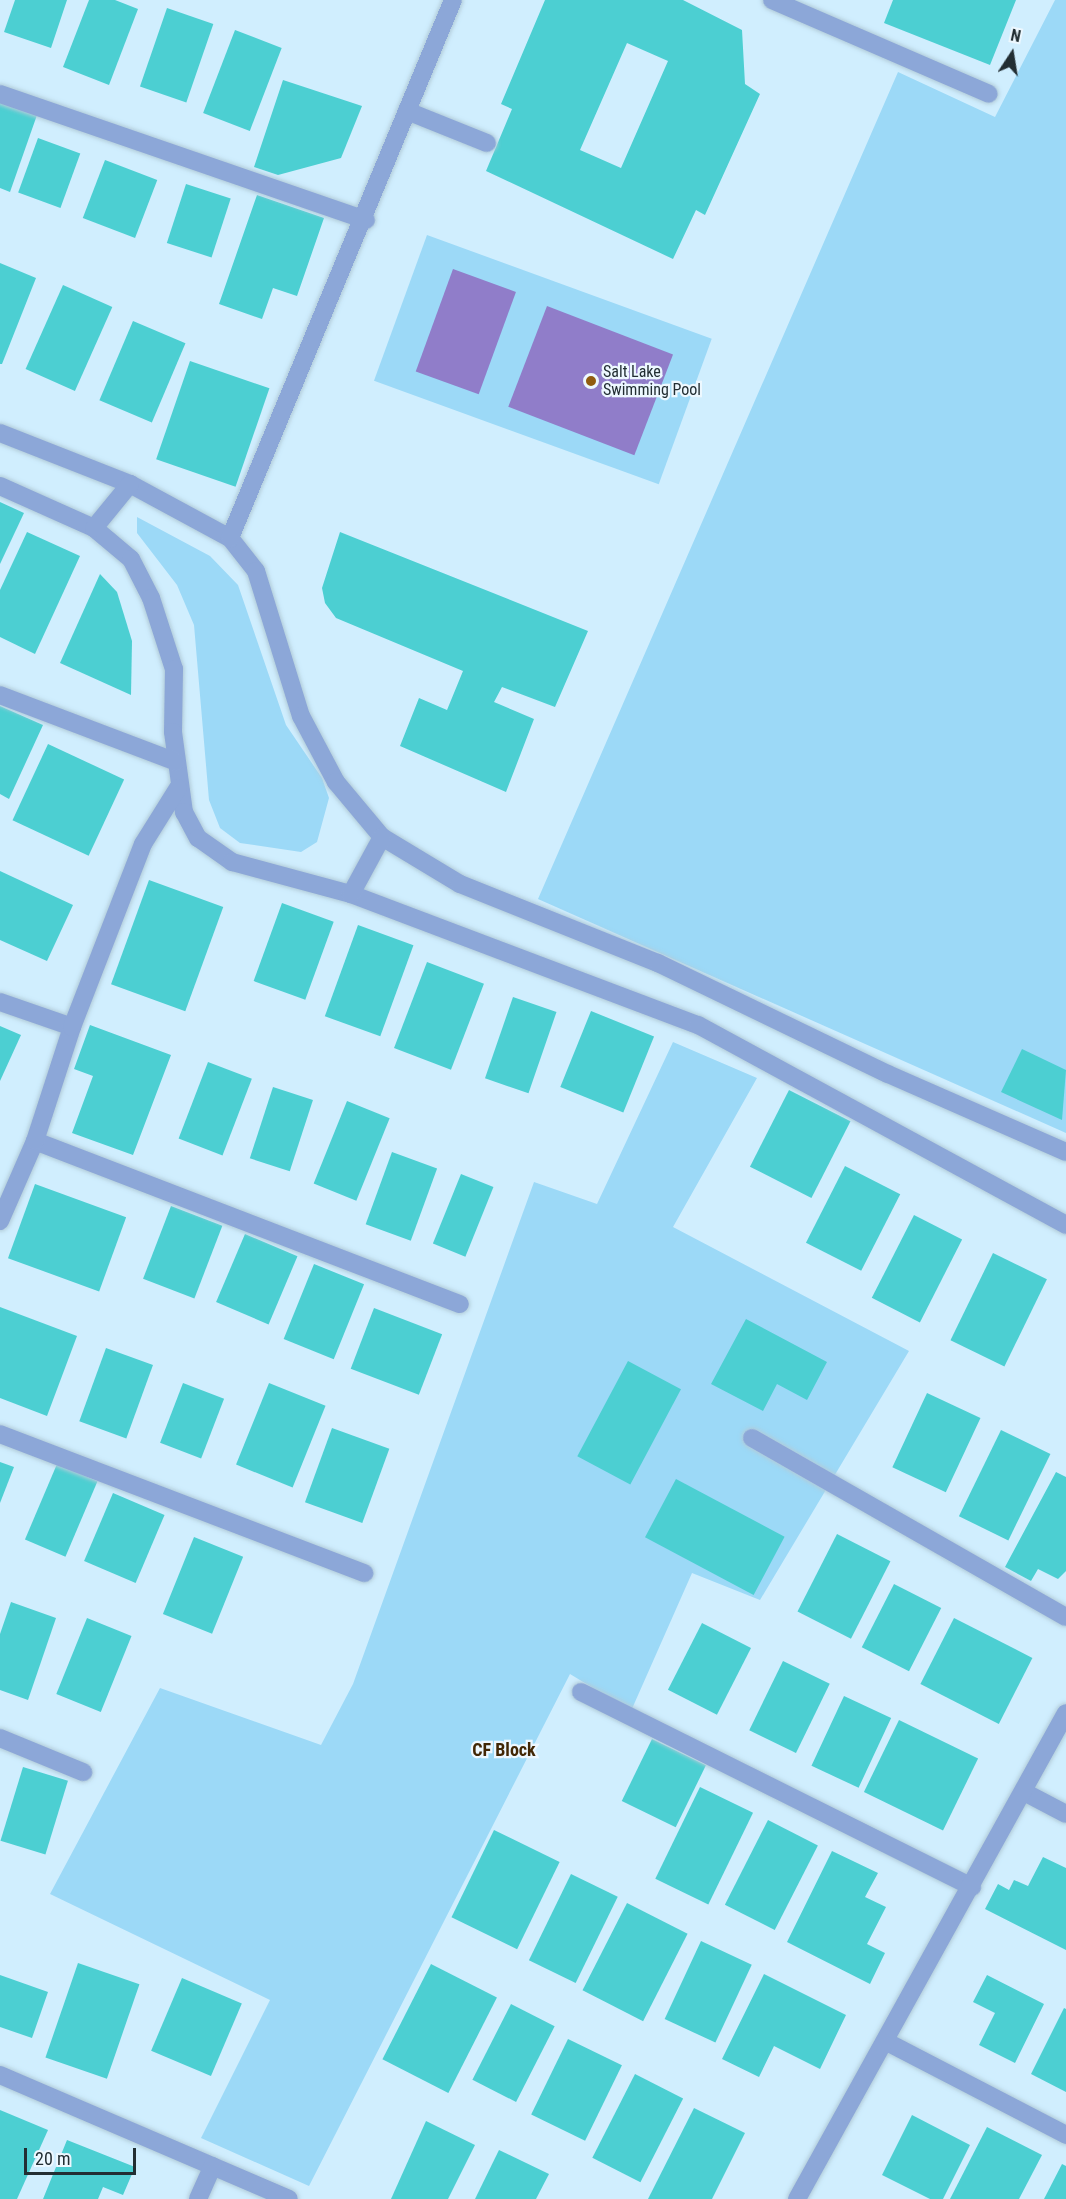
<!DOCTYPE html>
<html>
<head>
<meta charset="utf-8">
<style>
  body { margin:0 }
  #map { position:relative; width:1066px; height:2199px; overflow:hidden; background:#d0eefe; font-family:"Roboto Condensed",sans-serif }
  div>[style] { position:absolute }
  .green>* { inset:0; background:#9cd9f7; transform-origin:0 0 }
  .water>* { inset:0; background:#907dc9; transform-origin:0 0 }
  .building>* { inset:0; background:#4ccfd2; transform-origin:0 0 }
  .roads { filter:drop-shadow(0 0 2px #b1cbd9) drop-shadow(0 0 2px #b1cbd9) }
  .minor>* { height:18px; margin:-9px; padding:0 9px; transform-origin:9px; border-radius:9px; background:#8ca7d8 }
  .dots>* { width:16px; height:16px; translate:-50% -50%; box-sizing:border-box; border:3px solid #edf8ff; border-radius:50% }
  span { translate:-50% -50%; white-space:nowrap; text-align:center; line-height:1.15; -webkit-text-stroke:4.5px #edf8ff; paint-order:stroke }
  .poi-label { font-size:16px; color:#222e33 }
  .left { translate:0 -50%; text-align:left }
  .neighbourhood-label { font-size:18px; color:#412705; font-weight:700 }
  .north { position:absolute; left:982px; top:24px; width:60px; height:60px; -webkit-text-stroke:4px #edf8ff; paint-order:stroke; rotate:12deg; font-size:16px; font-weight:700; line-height:24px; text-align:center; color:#222e33 }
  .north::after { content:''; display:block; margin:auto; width:21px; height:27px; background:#222e33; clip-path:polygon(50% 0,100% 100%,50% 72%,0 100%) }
  .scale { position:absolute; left:24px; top:2148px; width:112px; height:27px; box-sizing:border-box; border:3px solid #222e33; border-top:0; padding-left:8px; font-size:18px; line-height:21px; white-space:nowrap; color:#222e33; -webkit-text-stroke:4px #edf8ff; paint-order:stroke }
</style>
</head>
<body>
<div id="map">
  <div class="green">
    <i style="clip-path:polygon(1055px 0,1066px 0,1066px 1133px,538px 899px,898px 72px,995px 117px)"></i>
    <i style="left:427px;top:235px;width:303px;height:155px;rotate:20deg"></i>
    <i style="clip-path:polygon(137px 517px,210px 556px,238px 585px,286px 725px,322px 778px,329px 798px,317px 842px,301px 852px,240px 843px,220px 828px,209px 800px,194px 625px,177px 585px,137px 533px)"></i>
    <i style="clip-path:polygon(673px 1042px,757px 1078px,673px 1227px,909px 1351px,760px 1600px,692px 1573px,631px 1711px,570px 1674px,309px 2186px,201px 2138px,270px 2000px,50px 1894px,160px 1688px,321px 1745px,353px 1684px,534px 1182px,597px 1204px)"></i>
  </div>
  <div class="water">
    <i style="left:453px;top:269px;width:67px;height:109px;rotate:20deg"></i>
    <i style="left:547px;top:306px;width:135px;height:108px;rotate:21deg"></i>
  </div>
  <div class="building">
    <i style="clip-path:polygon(15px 0,67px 0,51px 48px,4px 32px)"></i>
    <i style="clip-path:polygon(89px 0,115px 0,138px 9px,109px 85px,63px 67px)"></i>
    <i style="clip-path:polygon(evenodd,545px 0,683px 0,742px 30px,745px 84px,760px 94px,705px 215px,696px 210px,673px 259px,486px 171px,512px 109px,501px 104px,545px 0,627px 43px,668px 61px,621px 168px,580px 150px,627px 43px)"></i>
    <i style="clip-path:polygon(893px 0,1016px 0,990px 65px,884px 23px)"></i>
    <i style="left:167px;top:8px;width:49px;height:83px;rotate:19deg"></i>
    <i style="left:235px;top:30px;width:50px;height:89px;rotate:21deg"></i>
    <i style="clip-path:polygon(283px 80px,362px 106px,341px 158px,278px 175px,254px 167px)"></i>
    <i style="clip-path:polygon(0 102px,37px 115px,10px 192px,0 188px)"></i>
    <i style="left:38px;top:138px;width:45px;height:58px;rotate:20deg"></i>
    <i style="left:105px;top:160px;width:56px;height:62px;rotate:21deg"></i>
    <i style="left:186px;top:184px;width:47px;height:62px;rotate:18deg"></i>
    <i style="clip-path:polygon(257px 195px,324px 218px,297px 296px,273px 288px,262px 319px,219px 304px)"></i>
    <i style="clip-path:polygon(0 263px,36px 278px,2px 364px,0 364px)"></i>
    <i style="left:63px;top:285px;width:54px;height:92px;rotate:24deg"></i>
    <i style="left:133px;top:321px;width:57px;height:86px;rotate:23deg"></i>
    <i style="left:190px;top:361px;width:84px;height:104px;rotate:19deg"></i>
    <i style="clip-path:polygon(0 502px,24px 513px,0 564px)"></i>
    <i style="clip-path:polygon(27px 532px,80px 556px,35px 654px,0 637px,0 590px)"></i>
    <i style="clip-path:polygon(340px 532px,588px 631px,555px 707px,502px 687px,494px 702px,534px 719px,506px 792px,400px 746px,419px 698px,447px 710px,463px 671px,336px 618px,325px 603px,322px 588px)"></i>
    <i style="clip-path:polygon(100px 574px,117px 592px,132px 641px,131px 695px,60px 663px)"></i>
    <i style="clip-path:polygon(0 706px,43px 725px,9px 799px,0 794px)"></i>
    <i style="left:48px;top:744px;width:84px;height:84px;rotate:25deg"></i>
    <i style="clip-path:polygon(0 871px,73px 905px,47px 961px,0 940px)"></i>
    <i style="left:149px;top:880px;width:79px;height:111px;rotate:20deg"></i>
    <i style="left:282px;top:903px;width:55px;height:83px;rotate:20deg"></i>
    <i style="left:358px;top:925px;width:59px;height:97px;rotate:20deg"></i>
    <i style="left:427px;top:962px;width:61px;height:92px;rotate:21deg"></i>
    <i style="left:513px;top:997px;width:46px;height:86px;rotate:19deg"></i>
    <i style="left:591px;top:1011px;width:68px;height:82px;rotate:22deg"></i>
    <i style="clip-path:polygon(90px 1025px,171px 1055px,133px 1155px,72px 1133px,93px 1076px,74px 1069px)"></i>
    <i style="clip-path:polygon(0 1026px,21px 1035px,0 1081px)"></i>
    <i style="clip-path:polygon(1022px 1049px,1066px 1070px,1062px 1120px,1001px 1092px)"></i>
    <i style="left:208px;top:1062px;width:47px;height:82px;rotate:21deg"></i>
    <i style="left:273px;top:1087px;width:42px;height:75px;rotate:18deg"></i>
    <i style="left:789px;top:1090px;width:69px;height:86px;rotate:27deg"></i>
    <i style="left:347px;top:1101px;width:46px;height:89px;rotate:22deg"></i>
    <i style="left:392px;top:1152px;width:48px;height:77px;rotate:20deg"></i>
    <i style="left:845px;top:1166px;width:62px;height:86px;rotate:27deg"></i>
    <i style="left:461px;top:1174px;width:35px;height:75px;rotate:22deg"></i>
    <i style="left:35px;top:1184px;width:97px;height:79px;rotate:20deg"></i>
    <i style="left:171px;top:1206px;width:55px;height:78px;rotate:21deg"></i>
    <i style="left:914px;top:1215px;width:54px;height:93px;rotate:27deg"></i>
    <i style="left:245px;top:1234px;width:57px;height:74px;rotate:23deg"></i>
    <i style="left:993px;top:1253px;width:60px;height:97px;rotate:26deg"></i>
    <i style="left:314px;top:1264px;width:54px;height:81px;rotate:22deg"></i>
    <i style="clip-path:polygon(0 1307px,77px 1336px,47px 1416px,0 1398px)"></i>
    <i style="left:374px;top:1308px;width:73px;height:65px;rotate:21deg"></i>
    <i style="clip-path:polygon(746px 1319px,827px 1362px,807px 1400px,777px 1384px,763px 1411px,711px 1384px)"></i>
    <i style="left:106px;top:1348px;width:50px;height:78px;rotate:20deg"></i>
    <i style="left:628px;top:1361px;width:60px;height:108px;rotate:28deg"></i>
    <i style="left:183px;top:1383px;width:44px;height:64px;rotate:21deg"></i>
    <i style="left:269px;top:1383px;width:61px;height:88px;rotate:22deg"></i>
    <i style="left:927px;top:1393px;width:59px;height:82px;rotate:25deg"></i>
    <i style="left:332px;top:1428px;width:61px;height:79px;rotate:20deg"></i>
    <i style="left:1001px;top:1430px;width:55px;height:96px;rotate:26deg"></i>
    <i style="clip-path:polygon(0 1462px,14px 1467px,0 1503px)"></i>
    <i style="left:57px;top:1464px;width:44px;height:82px;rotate:23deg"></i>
    <i style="clip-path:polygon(1056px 1472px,1066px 1477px,1066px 1571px,1058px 1579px,1038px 1569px,1031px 1581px,1005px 1567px)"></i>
    <i style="left:676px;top:1479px;width:123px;height:66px;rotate:28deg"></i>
    <i style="left:113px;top:1493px;width:56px;height:74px;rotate:23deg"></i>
    <i style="left:837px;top:1534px;width:60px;height:87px;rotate:27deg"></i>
    <i style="left:194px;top:1537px;width:53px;height:83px;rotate:22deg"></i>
    <i style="left:894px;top:1584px;width:53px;height:71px;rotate:27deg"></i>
    <i style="clip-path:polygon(11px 1602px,56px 1618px,28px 1700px,0 1690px,0 1634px)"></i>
    <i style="left:87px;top:1618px;width:48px;height:82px;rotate:22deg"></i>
    <i style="left:954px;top:1618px;width:88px;height:74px;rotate:27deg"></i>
    <i style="left:702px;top:1623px;width:55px;height:75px;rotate:27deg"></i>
    <i style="left:783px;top:1661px;width:52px;height:77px;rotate:26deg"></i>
    <i style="left:844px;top:1696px;width:52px;height:77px;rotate:25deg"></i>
    <i style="left:899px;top:1720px;width:88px;height:80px;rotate:26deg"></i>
    <i style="left:652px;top:1739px;width:60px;height:69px;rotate:26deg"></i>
    <i style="left:23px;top:1767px;width:47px;height:77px;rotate:17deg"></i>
    <i style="left:700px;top:1787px;width:59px;height:102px;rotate:26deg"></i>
    <i style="left:768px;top:1820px;width:56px;height:95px;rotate:27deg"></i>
    <i style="left:494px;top:1830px;width:73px;height:97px;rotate:26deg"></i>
    <i style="clip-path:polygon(832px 1851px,878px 1873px,865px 1897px,886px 1907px,867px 1944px,885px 1953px,870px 1984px,787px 1942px)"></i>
    <i style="clip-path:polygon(1043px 1857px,1066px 1868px,1066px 1950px,985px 1909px,998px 1884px,1009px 1890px,1014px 1880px,1028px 1886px)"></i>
    <i style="left:571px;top:1874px;width:52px;height:96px;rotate:26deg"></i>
    <i style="left:627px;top:1903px;width:68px;height:98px;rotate:27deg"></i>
    <i style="left:701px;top:1941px;width:56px;height:86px;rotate:25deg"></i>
    <i style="left:78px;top:1963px;width:65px;height:100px;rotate:19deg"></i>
    <i style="left:431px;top:1964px;width:74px;height:107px;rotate:27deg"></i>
    <i style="clip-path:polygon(764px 1974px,846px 2015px,820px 2069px,774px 2046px,759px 2077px,722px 2059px)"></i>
    <i style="clip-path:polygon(0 1975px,48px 1992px,32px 2038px,0 2027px)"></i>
    <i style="clip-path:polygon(987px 1975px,1044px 2004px,1015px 2063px,979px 2045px,995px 2013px,973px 2002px)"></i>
    <i style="left:182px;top:1978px;width:65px;height:79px;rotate:23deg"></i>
    <i style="left:511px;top:2004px;width:49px;height:85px;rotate:27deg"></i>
    <i style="clip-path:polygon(1064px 2008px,1066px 2009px,1066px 2092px,1031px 2074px)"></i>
    <i style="left:568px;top:2039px;width:60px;height:84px;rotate:26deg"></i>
    <i style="left:635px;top:2074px;width:54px;height:94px;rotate:27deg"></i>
    <i style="clip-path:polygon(694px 2108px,745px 2133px,712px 2199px,648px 2199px)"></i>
    <i style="clip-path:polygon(0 2110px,48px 2130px,17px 2199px,0 2199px)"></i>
    <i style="clip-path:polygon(912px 2115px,970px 2145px,943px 2199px,930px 2199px,882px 2175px)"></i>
    <i style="clip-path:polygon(426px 2121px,475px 2145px,448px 2199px,391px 2199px)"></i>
    <i style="clip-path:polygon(987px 2127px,1042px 2155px,1019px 2199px,950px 2199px)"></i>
    <i style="clip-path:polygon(67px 2140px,135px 2167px,123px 2195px,103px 2187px,98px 2199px,43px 2199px)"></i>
    <i style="clip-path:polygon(499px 2150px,549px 2174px,536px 2199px,475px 2199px)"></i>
    <i style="clip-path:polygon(1062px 2164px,1066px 2166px,1066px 2199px,1044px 2199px)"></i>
  </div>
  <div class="roads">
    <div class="minor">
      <i style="left:772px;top:0;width:236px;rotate:23.4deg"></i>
      <i style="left:0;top:94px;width:387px;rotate:19deg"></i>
      <i style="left:407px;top:111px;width:86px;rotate:21.8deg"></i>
      <i style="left:0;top:433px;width:140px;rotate:21.4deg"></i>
      <i style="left:130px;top:484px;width:114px;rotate:28.4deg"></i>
      <i style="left:230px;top:538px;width:42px;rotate:51.8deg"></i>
      <i style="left:256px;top:571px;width:152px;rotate:72.8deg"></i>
      <i style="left:301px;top:716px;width:75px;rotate:62.1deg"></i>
      <i style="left:336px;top:782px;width:72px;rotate:50.1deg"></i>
      <i style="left:382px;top:837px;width:91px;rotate:31.1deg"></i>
      <i style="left:460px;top:884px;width:213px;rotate:21.8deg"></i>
      <i style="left:658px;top:963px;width:255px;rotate:25.8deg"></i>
      <i style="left:888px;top:1074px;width:194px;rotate:23.7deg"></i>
      <i style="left:0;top:486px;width:103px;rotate:24.1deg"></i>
      <i style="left:94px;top:528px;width:48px;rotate:40deg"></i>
      <i style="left:131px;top:559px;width:44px;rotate:62.9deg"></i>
      <i style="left:151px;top:598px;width:75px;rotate:72.1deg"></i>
      <i style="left:174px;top:669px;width:63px;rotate:90.9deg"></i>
      <i style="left:173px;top:732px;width:81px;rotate:82.2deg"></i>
      <i style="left:184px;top:812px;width:30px;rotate:62deg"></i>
      <i style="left:198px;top:838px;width:42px;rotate:35.2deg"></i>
      <i style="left:232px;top:862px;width:123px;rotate:15.1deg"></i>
      <i style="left:351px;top:894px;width:371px;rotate:20.7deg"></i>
      <i style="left:698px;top:1025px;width:419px;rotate:28.5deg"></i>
      <i style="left:94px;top:528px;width:57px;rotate:-50.7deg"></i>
      <i style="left:230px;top:538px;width:582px;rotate:-67.49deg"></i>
      <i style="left:0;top:695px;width:188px;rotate:20.8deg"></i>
      <i style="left:351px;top:894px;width:65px;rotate:-61.5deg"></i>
      <i style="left:0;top:1002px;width:76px;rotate:19.1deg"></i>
      <i style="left:35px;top:1141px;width:455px;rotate:21deg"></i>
      <i style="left:0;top:1221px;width:87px;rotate:-66.4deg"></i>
      <i style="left:35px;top:1141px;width:120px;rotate:-72deg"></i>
      <i style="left:72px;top:1027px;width:196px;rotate:-68.8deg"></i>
      <i style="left:143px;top:844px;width:66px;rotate:-58deg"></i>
      <i style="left:0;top:1434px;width:390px;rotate:20.9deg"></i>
      <i style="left:752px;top:1438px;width:361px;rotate:29.7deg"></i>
      <i style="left:581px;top:1692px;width:437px;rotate:26.5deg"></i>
      <i style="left:0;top:1738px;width:90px;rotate:22.3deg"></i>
      <i style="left:1024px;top:1792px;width:47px;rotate:27.6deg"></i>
      <i style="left:885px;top:2041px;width:204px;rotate:27.4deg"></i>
      <i style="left:0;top:2075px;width:314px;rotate:23.2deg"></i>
      <i style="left:198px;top:2199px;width:36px;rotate:-66deg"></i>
      <i style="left:797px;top:2199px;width:555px;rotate:-61.04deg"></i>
    </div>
  </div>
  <div class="dots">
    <i style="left:591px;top:381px;background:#915c10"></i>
  </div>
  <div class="poi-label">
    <span class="left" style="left:603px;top:381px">Salt Lake<br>Swimming Pool</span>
  </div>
  <div class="neighbourhood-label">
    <span style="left:504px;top:1750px">CF Block</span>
  </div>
  <div class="north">N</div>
  <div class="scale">20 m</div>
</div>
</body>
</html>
